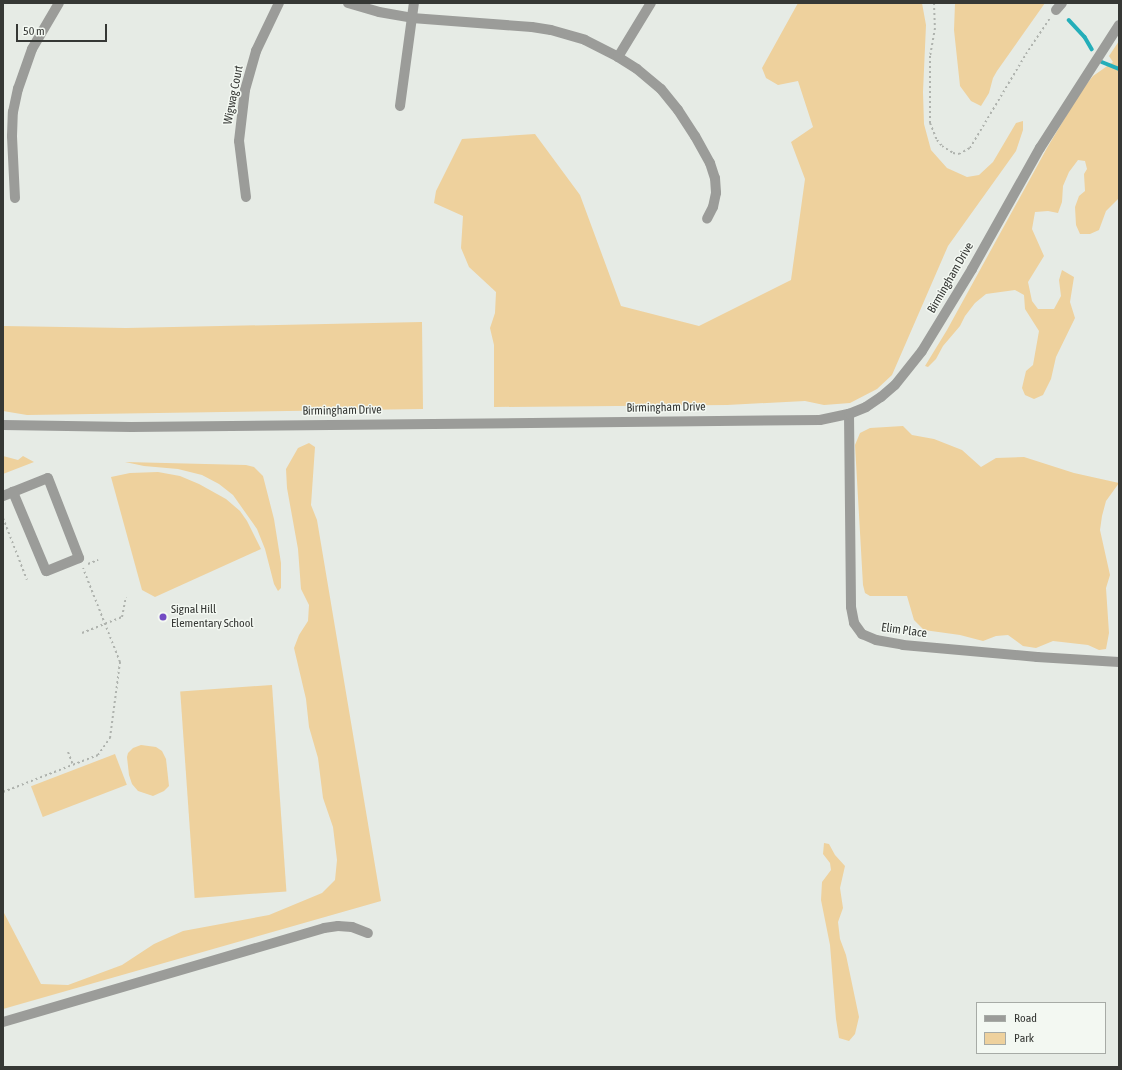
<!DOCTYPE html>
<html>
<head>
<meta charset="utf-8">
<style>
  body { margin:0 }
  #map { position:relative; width:1122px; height:1070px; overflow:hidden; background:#e6ebe5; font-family:"Asap Condensed",sans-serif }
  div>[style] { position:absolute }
  .green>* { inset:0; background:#eed19d; transform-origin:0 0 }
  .stream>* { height:3.5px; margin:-1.75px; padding:0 1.75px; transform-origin:1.75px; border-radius:1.75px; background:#24aeb9 }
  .path>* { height:2px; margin-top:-1px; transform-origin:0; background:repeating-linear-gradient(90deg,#afb3ae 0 2px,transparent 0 5px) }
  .minor>* { height:10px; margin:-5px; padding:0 5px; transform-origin:5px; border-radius:5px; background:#9b9c99 }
  .dots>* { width:11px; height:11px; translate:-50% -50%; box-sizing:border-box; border:2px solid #f3f8f2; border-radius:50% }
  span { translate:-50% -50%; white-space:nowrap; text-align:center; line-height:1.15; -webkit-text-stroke:3px #f3f8f2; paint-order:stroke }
  .street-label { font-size:12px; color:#363835 }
  .poi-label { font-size:12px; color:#363835 }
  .left { translate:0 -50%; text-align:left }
  .frame { position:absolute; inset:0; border:4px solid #363835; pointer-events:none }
  .legend { position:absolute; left:976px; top:1002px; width:130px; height:52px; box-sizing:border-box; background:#f3f8f2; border:1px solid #a7aba6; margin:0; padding:5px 7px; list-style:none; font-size:12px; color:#363835 }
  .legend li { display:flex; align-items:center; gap:8px; height:20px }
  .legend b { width:20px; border:1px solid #a7aba6 }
  .scale { position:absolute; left:16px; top:24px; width:91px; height:18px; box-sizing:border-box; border:2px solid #363835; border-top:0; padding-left:5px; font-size:12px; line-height:14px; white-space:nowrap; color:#363835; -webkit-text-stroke:3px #f3f8f2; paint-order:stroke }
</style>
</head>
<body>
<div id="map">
  <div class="green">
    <i style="clip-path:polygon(798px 3px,922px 3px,926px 25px,923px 92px,924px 124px,931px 150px,947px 168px,967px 177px,979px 175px,993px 162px,1016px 123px,1023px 121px,1023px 130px,1016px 151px,948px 246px,892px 375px,877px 389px,850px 403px,824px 405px,805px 401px,727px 405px,494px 407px,494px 345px,490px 328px,495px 313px,496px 292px,469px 267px,461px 248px,463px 216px,434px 203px,436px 191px,462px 139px,535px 134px,580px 195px,621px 306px,699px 326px,791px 280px,805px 179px,791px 142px,813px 127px,798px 81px,778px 85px,766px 78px,762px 68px)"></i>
    <i style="clip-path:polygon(955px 3px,1045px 3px,997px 71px,993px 78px,989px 93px,981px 106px,971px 101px,960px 86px,954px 30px)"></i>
    <i style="clip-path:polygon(1119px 41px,1119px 198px,1106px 211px,1099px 230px,1090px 234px,1080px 234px,1076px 225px,1075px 207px,1079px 196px,1085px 191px,1084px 174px,1087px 169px,1085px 161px,1078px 160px,1069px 172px,1063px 186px,1062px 202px,1058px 213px,1048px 211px,1035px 212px,1032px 229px,1044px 256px,1028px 282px,1032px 301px,1038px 309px,1054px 309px,1061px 296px,1059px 280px,1062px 270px,1074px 277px,1070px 302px,1075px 318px,1056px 357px,1051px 379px,1043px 395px,1034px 399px,1025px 395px,1022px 388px,1026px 371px,1033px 365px,1039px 331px,1025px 309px,1024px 295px,1015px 290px,986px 294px,975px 303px,965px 316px,960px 326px,943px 346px,936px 359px,928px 367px,925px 366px,947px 330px,1047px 148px,1081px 91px,1093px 76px,1113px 62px,1109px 56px)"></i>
    <i style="clip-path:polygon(422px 322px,423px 409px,27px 415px,3px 411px,3px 326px,126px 328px)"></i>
    <i style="clip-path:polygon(903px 426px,912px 435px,934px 439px,962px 450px,981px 467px,996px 458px,1024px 457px,1074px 473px,1119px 483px,1106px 501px,1102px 516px,1100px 530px,1110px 575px,1106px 588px,1109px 633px,1106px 649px,1099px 650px,1088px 645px,1053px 641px,1036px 648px,1023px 646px,1008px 635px,996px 636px,983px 641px,960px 635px,924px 630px,914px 620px,907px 596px,870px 596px,865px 593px,863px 585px,855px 445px,860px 433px,870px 428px)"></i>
    <i style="clip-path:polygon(309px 443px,315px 447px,311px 505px,317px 520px,381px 901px,3px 1009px,3px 911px,41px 984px,68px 985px,122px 965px,154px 944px,183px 931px,269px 915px,322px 893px,335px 880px,337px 860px,333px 827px,323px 798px,318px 758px,309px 727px,306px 699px,294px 648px,299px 635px,308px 621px,309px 605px,301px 589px,298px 549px,287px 488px,286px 469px,298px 448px)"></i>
    <i style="clip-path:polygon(3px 456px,18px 460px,23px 456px,34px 462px,3px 474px)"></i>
    <i style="clip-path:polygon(125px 462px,246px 465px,254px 467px,263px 476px,274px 519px,281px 563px,281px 588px,278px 591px,274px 584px,265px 549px,257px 529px,233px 495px,219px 484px,202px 475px,178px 469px,144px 466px)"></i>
    <i style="clip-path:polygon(158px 472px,180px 476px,199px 484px,226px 499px,240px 511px,247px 521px,261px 549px,155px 597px,142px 590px,111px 477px,130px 473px)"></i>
    <i style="left:272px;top:685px;width:207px;height:92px;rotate:86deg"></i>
    <i style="clip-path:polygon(141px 745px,156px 747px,162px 751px,166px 759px,169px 786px,164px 791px,153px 796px,138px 791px,132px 784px,129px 775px,127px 757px,128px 753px,133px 748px)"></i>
    <i style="left:115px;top:754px;width:33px;height:90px;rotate:69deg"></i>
    <i style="clip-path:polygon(824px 843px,829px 844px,835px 855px,845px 866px,840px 888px,843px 908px,838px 922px,840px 939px,846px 955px,859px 1017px,855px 1034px,849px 1041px,839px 1038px,836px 1019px,830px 945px,821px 900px,822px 882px,831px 870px,830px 863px,823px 854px)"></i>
  </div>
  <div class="stream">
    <i style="left:1069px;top:20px;width:23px;rotate:47deg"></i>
    <i style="left:1085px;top:37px;width:14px;rotate:60deg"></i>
    <i style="left:1102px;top:62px;width:18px;rotate:22deg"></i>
  </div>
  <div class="path">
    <i style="left:934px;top:3px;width:25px;rotate:88deg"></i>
    <i style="left:935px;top:28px;width:28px;rotate:100deg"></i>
    <i style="left:930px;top:56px;width:67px;rotate:90deg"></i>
    <i style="left:930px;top:123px;width:18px;rotate:68deg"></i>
    <i style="left:937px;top:140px;width:8px;rotate:50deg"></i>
    <i style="left:942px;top:146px;width:13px;rotate:32deg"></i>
    <i style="left:953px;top:153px;width:6px;rotate:9deg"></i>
    <i style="left:959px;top:154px;width:13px;rotate:-29deg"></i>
    <i style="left:970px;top:148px;width:109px;rotate:-59.2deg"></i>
    <i style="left:1026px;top:54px;width:43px;rotate:-56.3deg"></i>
    <i style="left:3px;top:518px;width:66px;rotate:68.8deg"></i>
    <i style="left:88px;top:564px;width:11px;rotate:-22deg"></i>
    <i style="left:82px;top:633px;width:43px;rotate:-21.8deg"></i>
    <i style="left:122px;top:617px;width:20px;rotate:-79deg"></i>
    <i style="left:68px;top:752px;width:14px;rotate:69deg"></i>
    <i style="left:3px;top:792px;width:102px;rotate:-21.3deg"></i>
    <i style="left:98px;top:755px;width:21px;rotate:-55deg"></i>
    <i style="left:110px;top:738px;width:77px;rotate:-82.5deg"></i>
    <i style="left:120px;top:662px;width:101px;rotate:-111.5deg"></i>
  </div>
  <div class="minor">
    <i style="left:348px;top:3px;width:32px;rotate:16deg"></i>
    <i style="left:379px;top:12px;width:34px;rotate:10deg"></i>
    <i style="left:412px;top:18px;width:120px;rotate:4.3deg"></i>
    <i style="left:532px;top:27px;width:19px;rotate:9deg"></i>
    <i style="left:551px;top:30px;width:35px;rotate:16deg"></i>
    <i style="left:585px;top:40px;width:37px;rotate:27deg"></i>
    <i style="left:618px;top:57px;width:22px;rotate:32deg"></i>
    <i style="left:637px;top:69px;width:31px;rotate:40deg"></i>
    <i style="left:661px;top:89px;width:27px;rotate:51deg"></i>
    <i style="left:678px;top:110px;width:31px;rotate:57deg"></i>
    <i style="left:695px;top:136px;width:31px;rotate:61deg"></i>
    <i style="left:710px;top:163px;width:16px;rotate:72deg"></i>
    <i style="left:715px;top:178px;width:15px;rotate:86deg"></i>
    <i style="left:716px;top:193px;width:14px;rotate:102deg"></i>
    <i style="left:713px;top:207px;width:13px;rotate:117deg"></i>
    <i style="left:1056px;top:10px;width:9px;rotate:-49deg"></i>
    <i style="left:618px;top:57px;width:63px;rotate:-58.6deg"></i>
    <i style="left:400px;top:106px;width:104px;rotate:-82.3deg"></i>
    <i style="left:246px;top:197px;width:56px;rotate:-97.1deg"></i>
    <i style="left:239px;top:141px;width:51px;rotate:-83.3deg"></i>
    <i style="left:245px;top:90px;width:41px;rotate:-74.2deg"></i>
    <i style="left:256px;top:51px;width:53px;rotate:-64.4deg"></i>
    <i style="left:15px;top:198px;width:62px;rotate:-92.8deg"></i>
    <i style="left:12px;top:136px;width:24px;rotate:-88deg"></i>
    <i style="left:13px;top:112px;width:24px;rotate:-78deg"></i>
    <i style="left:18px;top:89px;width:42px;rotate:-70.7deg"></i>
    <i style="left:32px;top:49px;width:53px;rotate:-59.6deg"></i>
    <i style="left:849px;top:414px;width:193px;rotate:89.4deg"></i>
    <i style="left:851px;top:607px;width:16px;rotate:79deg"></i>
    <i style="left:854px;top:623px;width:14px;rotate:54deg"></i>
    <i style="left:862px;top:634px;width:15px;rotate:23deg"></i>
    <i style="left:876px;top:640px;width:27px;rotate:10deg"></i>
    <i style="left:903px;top:645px;width:135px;rotate:5.1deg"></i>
    <i style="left:1037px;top:657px;width:82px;rotate:3.5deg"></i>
    <i style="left:3px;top:425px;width:128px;rotate:0.9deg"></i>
    <i style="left:131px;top:427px;width:689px;rotate:-0.58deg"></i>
    <i style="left:820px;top:420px;width:30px;rotate:-12deg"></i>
    <i style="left:849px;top:414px;width:18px;rotate:-22deg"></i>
    <i style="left:866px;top:407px;width:18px;rotate:-34deg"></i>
    <i style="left:881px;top:397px;width:18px;rotate:-41deg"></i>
    <i style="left:895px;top:385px;width:43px;rotate:-51.5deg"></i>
    <i style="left:922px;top:351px;width:96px;rotate:-58.6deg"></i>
    <i style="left:972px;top:269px;width:139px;rotate:-60.7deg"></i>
    <i style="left:1040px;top:148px;width:146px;rotate:-57.3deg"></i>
    <i style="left:3px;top:496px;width:48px;rotate:-21.8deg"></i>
    <i style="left:48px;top:478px;width:86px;rotate:68.8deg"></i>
    <i style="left:79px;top:558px;width:35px;rotate:158deg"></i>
    <i style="left:46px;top:571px;width:86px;rotate:-112.7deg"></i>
    <i style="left:3px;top:1022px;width:334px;rotate:-16.3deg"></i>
    <i style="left:324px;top:928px;width:14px;rotate:-8deg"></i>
    <i style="left:338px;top:926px;width:14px;rotate:4deg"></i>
    <i style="left:352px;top:927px;width:17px;rotate:21deg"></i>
  </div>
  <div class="dots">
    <i style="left:163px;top:617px;background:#724bc3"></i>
  </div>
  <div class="street-label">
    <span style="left:234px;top:95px;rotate:-79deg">Wigwag Court</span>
    <span style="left:951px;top:278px;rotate:-60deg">Birmingham Drive</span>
    <span style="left:666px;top:408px;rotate:-1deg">Birmingham Drive</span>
    <span style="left:342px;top:411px;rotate:-1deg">Birmingham Drive</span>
    <span style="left:904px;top:631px;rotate:8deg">Elim Place</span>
  </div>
  <div class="poi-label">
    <span class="left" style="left:171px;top:617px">Signal Hill<br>Elementary School</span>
  </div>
  <div class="frame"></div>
  <ul class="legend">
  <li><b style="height:5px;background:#9b9c99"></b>Road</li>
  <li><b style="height:11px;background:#eed19d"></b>Park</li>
  </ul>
  <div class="scale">50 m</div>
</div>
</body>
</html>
